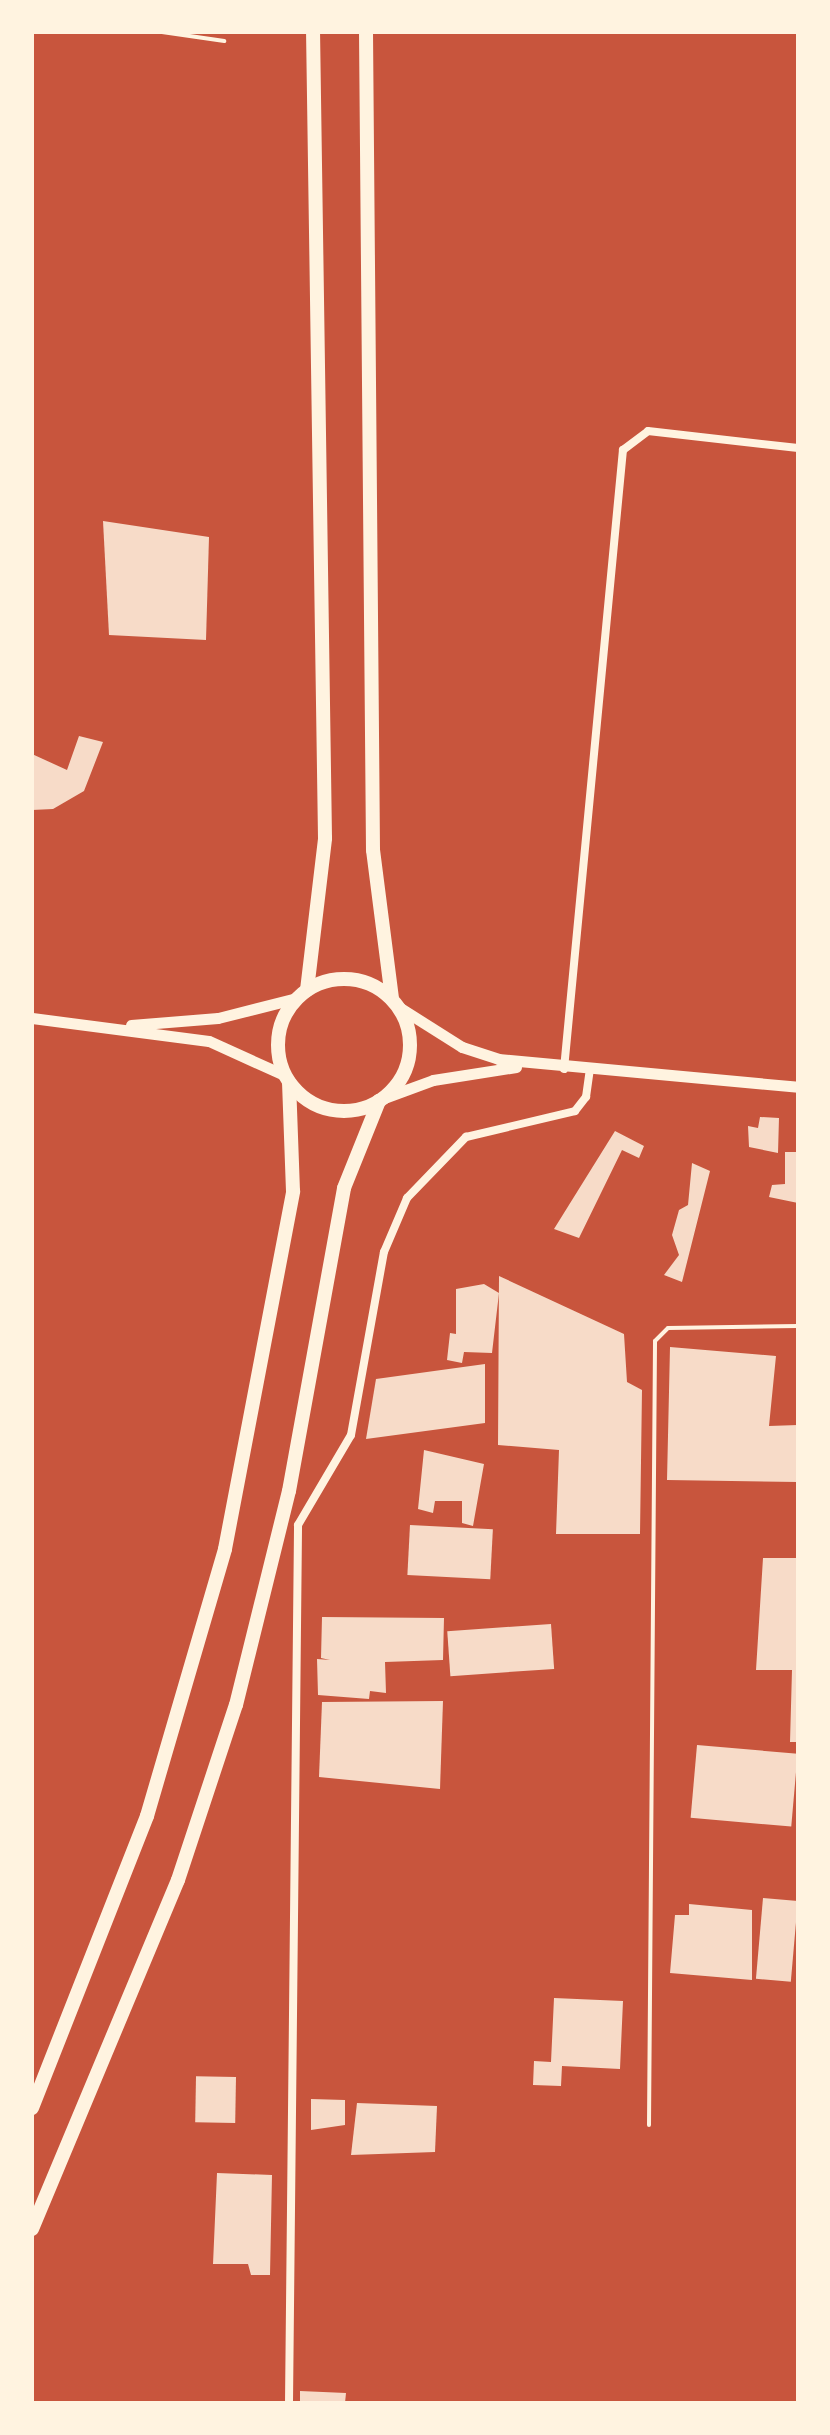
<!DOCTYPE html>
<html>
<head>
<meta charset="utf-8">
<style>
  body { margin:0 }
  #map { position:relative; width:830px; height:2435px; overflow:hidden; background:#c8553d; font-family:"PT Serif",serif }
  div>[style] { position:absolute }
  .building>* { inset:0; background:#f7dbc8; transform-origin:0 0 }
  .service>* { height:4px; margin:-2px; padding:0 2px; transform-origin:2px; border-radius:2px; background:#fff3e0 }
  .minor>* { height:8px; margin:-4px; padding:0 4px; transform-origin:4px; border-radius:4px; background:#fff3e0 }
  .secondary>* { height:11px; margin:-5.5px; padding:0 5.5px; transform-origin:5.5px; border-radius:5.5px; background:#fff3e0 }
  .trunk>* { height:14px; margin:-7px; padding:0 7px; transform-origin:7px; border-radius:7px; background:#fff3e0 }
  .trunk>.ring { margin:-7px; padding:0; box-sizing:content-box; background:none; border:14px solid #fff3e0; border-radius:50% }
  span { translate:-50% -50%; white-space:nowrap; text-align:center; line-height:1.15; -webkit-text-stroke:8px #fff3e0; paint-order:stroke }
  .frame { position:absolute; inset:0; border:34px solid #fff3e0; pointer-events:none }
</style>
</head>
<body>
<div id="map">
  <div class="building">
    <i style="clip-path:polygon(103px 521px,209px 537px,206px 640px,109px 635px)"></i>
    <i style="clip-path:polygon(79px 736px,103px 742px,84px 791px,53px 809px,32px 810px,32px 754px,67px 770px)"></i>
    <i style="clip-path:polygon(760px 1117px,779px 1118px,778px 1153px,749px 1147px,748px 1126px,758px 1128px)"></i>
    <i style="clip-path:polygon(615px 1131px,644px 1146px,639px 1158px,622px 1150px,579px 1238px,554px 1229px)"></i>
    <i style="clip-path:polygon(785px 1152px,798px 1152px,798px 1203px,769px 1197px,772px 1185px,785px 1184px)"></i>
    <i style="clip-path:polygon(692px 1163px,710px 1171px,682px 1282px,664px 1275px,679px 1255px,672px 1235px,679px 1210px,688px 1205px)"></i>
    <i style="clip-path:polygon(499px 1276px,624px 1334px,627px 1382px,642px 1390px,640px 1534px,556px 1534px,559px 1450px,498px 1445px)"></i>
    <i style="clip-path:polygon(484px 1284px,499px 1293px,492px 1353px,464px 1352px,462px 1363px,447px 1360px,450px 1333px,456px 1334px,456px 1289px)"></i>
    <i style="clip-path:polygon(670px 1347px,776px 1356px,769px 1426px,798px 1425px,798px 1482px,667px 1480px)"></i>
    <i style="clip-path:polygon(485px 1364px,485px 1423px,366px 1439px,376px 1379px)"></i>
    <i style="clip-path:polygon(424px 1450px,484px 1464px,473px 1526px,462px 1523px,462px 1501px,435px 1501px,433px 1513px,418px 1509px)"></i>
    <i style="left:410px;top:1525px;width:83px;height:50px;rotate:3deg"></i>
    <i style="clip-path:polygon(763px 1558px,798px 1558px,798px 1742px,790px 1742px,792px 1670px,756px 1670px)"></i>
    <i style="clip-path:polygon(322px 1617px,444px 1618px,443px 1660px,385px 1662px,386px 1693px,370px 1691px,369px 1699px,318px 1695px,317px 1659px,330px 1660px,321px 1658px)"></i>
    <i style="left:551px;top:1624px;width:45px;height:104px;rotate:86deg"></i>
    <i style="clip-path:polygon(443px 1701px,440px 1789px,319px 1777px,322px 1702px)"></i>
    <i style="left:697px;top:1745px;width:101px;height:73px;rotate:5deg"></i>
    <i style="left:763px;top:1898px;width:35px;height:81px;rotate:5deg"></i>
    <i style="clip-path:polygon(689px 1904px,752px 1910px,752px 1980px,670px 1973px,675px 1915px,689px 1915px)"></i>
    <i style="clip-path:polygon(554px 1998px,623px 2001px,620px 2069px,562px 2066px,561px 2086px,533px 2085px,534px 2061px,551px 2062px)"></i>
    <i style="left:236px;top:2077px;width:46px;height:40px;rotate:91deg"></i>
    <i style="clip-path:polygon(311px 2099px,345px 2100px,345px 2125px,311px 2130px)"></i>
    <i style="clip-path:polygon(357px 2103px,437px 2106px,435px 2152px,351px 2155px)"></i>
    <i style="clip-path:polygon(217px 2173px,272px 2175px,270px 2275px,251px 2275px,248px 2264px,213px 2264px)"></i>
    <i style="clip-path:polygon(300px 2391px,346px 2393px,345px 2403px,300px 2403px)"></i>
  </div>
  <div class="service">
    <i style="left:162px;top:32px;width:63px;rotate:8.3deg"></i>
    <i style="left:649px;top:2125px;width:784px;rotate:-89.56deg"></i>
    <i style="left:655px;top:1341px;width:18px;rotate:-45deg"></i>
    <i style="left:668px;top:1328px;width:130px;rotate:-0.9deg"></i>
  </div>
  <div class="minor">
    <i style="left:564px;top:1069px;width:622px;rotate:-84.56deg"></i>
    <i style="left:623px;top:450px;width:31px;rotate:-37deg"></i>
    <i style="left:648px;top:431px;width:151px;rotate:6.5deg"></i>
    <i style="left:289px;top:2403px;width:878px;rotate:-89.41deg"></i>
    <i style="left:298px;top:1525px;width:104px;rotate:-59.5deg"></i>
    <i style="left:351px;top:1435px;width:186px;rotate:-79.8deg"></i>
    <i style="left:384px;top:1252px;width:59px;rotate:-66.9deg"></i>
    <i style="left:407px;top:1198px;width:85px;rotate:-46deg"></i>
    <i style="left:466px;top:1137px;width:112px;rotate:-13.4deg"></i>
    <i style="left:575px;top:1111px;width:18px;rotate:-52deg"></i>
    <i style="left:586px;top:1097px;width:27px;rotate:-82deg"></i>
  </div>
  <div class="secondary">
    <i style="left:397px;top:1006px;width:77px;rotate:32.2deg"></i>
    <i style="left:462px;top:1047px;width:38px;rotate:18deg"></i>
    <i style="left:498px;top:1059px;width:301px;rotate:5.3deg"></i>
    <i style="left:32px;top:1018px;width:178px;rotate:7.4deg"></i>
    <i style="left:209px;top:1041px;width:85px;rotate:24.4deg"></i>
    <i style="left:131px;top:1025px;width:87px;rotate:-4.6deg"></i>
    <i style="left:218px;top:1018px;width:81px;rotate:-14.2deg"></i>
    <i style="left:384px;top:1098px;width:52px;rotate:-20.2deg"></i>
    <i style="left:433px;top:1080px;width:84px;rotate:-8.9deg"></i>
  </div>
  <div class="trunk">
    <i style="left:366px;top:32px;width:818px;rotate:89.51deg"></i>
    <i style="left:373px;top:850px;width:150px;rotate:82.7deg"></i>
    <i class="ring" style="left:278px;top:979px;width:118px;height:118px"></i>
    <i style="left:307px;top:990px;width:153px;rotate:-83.2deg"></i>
    <i style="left:325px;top:838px;width:806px;rotate:-90.85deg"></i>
    <i style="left:32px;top:2108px;width:314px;rotate:-68.5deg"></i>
    <i style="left:147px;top:1816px;width:278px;rotate:-73.7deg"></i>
    <i style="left:225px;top:1549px;width:364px;rotate:-79.2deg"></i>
    <i style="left:293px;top:1191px;width:109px;rotate:-92.1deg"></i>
    <i style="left:32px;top:2229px;width:378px;rotate:-67.3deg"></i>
    <i style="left:178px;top:1880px;width:184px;rotate:-71.7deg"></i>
    <i style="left:236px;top:1705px;width:220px;rotate:-76.1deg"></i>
    <i style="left:289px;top:1491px;width:308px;rotate:-79.7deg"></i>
    <i style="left:344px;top:1188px;width:94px;rotate:-68.1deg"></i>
  </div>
  <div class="frame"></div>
</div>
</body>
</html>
